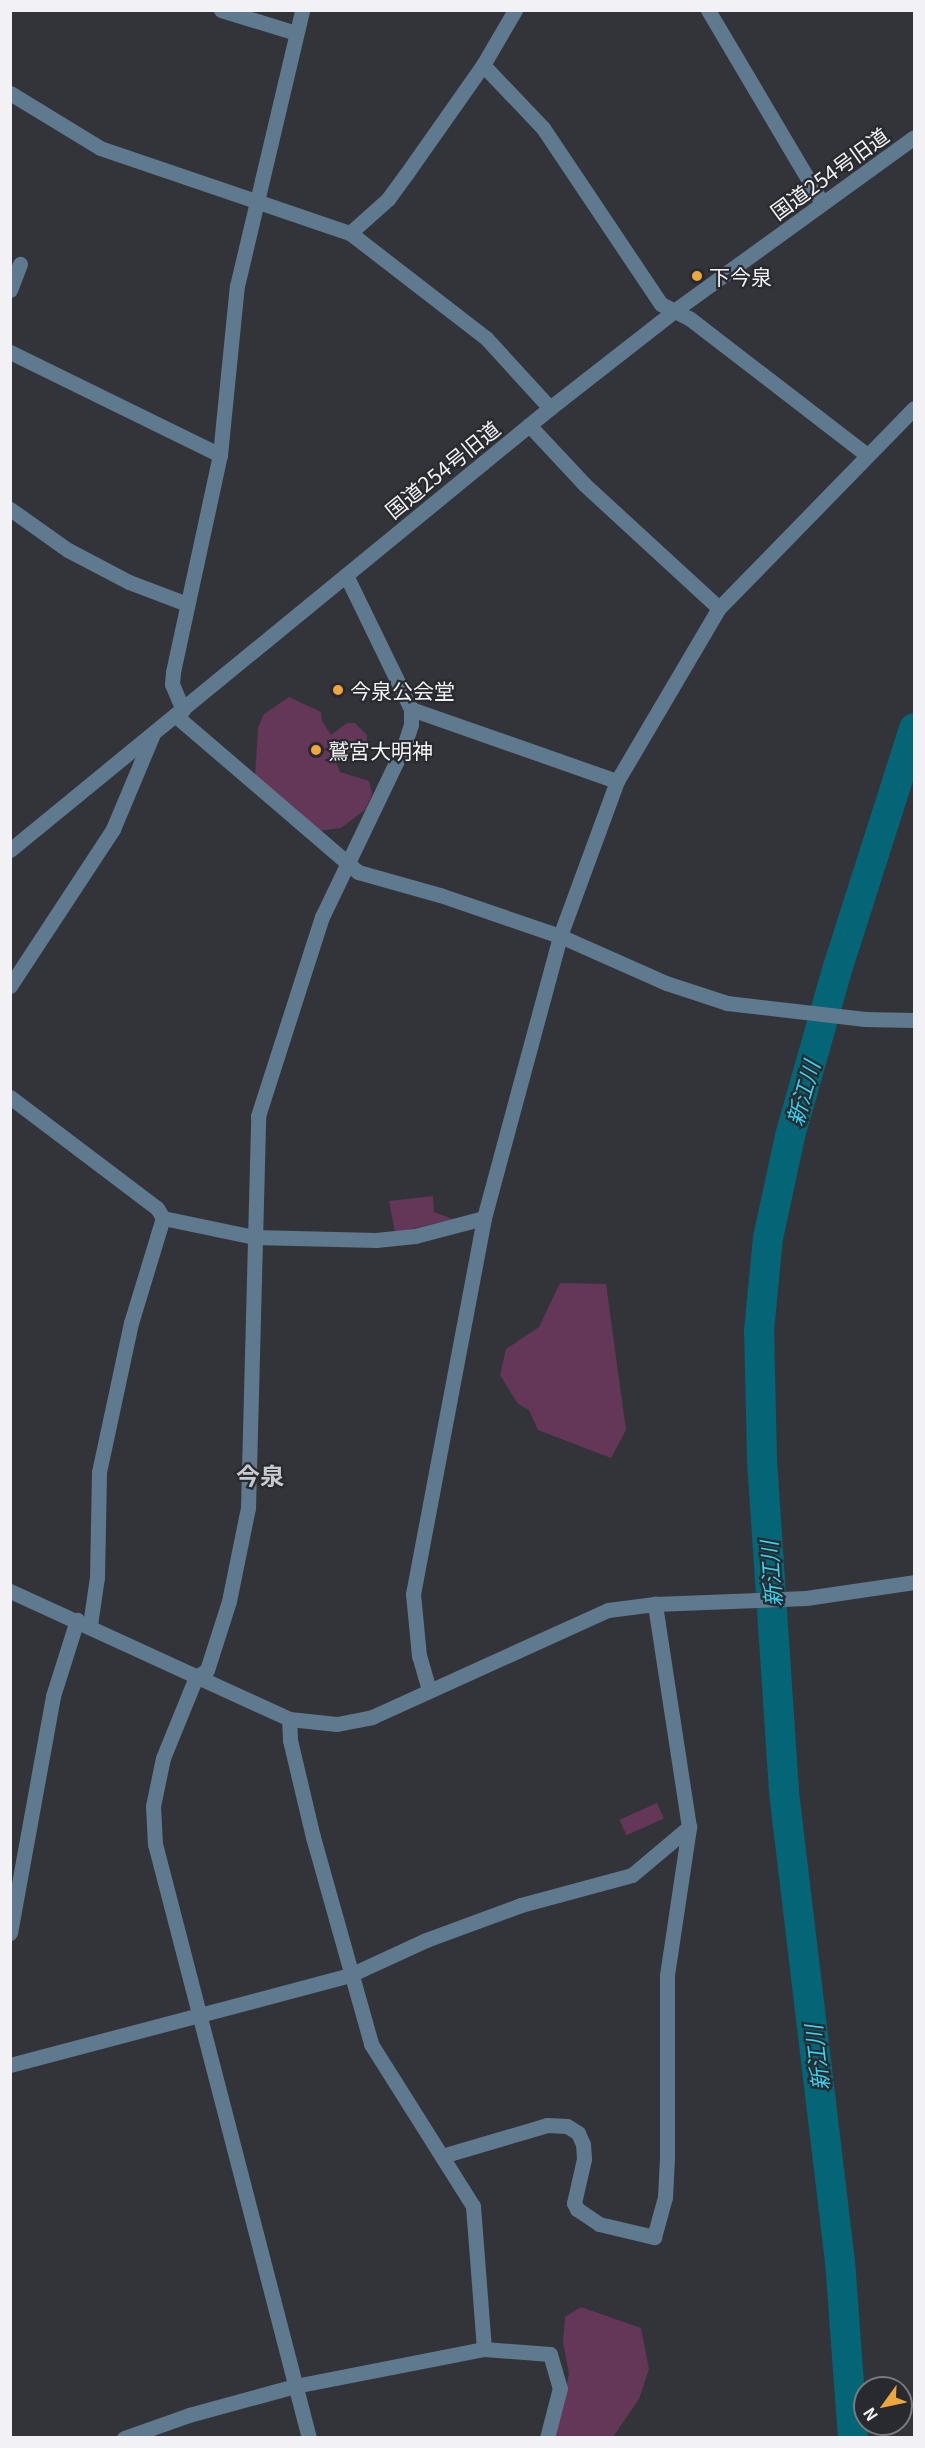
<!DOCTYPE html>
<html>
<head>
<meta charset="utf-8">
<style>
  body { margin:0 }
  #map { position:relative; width:925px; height:2448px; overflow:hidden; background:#333439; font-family:Georgia,"Noto Sans JP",serif }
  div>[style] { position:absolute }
  .green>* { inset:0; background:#643658; transform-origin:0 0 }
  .river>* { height:30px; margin:-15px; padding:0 15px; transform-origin:15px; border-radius:15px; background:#036575 }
  .minor>* { height:15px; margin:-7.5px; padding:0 7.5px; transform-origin:7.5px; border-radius:7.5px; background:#5f798f }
  .dots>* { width:16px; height:16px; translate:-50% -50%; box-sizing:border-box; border:3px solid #292a2f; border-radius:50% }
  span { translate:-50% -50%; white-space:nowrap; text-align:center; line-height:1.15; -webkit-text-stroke:4.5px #292a2f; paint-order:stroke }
  .street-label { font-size:21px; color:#f2f2f6 }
  .poi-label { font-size:21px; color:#f2f2f6 }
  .left { translate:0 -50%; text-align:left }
  .water-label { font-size:22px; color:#32d4f1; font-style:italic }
  .quarter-label { font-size:24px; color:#c7c9d0; font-weight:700 }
  .frame { position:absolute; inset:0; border:12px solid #f2f2f6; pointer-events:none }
  .north { position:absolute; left:853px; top:2376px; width:60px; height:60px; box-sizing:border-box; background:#292a2f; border:2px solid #797a7f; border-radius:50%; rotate:237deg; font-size:16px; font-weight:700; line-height:24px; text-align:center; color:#f2f2f6 }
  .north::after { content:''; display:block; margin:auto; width:21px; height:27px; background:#f0a63e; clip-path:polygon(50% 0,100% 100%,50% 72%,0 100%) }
</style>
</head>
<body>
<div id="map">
  <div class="green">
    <i style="clip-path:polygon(289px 697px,321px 712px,322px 721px,331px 735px,347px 723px,355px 723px,367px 735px,366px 746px,360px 753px,339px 753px,335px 759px,340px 772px,369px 781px,372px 794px,366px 809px,341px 828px,319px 831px,255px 778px,258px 727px,264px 714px)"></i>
    <i style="clip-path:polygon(433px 1196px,434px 1212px,453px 1219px,395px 1233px,389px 1201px)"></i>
    <i style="clip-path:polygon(560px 1283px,606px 1284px,626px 1430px,611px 1458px,538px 1430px,529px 1410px,518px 1404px,500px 1375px,506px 1349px,539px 1327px)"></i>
    <i style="left:657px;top:1803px;width:17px;height:41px;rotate:66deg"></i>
    <i style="clip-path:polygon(581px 2307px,641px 2328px,649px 2369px,639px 2399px,613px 2437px,555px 2438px,569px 2374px,563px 2342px,565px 2317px)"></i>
  </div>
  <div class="river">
    <i style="left:853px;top:2438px;width:176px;rotate:-94.2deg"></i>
    <i style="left:840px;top:2262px;width:474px;rotate:-96.8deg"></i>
    <i style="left:784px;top:1791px;width:333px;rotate:-93.8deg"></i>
    <i style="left:762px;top:1459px;width:128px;rotate:-91.3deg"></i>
    <i style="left:759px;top:1331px;width:93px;rotate:-84.5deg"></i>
    <i style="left:768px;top:1238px;width:104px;rotate:-77.8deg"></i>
    <i style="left:790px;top:1136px;width:173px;rotate:-74.2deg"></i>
    <i style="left:837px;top:970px;width:254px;rotate:-72.3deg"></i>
  </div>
  <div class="minor">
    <i style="left:221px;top:10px;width:78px;rotate:17deg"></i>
    <i style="left:708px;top:10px;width:224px;rotate:59.4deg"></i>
    <i style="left:483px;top:65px;width:87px;rotate:46.4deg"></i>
    <i style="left:543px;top:128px;width:212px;rotate:56.2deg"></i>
    <i style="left:661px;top:304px;width:31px;rotate:27deg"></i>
    <i style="left:689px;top:318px;width:225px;rotate:37.6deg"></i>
    <i style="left:10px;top:93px;width:105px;rotate:31.4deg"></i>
    <i style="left:100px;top:148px;width:264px;rotate:18.8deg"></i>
    <i style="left:350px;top:233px;width:172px;rotate:37.7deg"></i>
    <i style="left:486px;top:338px;width:95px;rotate:47.6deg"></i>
    <i style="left:350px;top:233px;width:51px;rotate:-41.8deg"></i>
    <i style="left:388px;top:199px;width:32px;rotate:-54deg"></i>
    <i style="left:407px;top:173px;width:132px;rotate:-54.9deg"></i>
    <i style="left:483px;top:65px;width:64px;rotate:-59.8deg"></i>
    <i style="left:10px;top:290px;width:28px;rotate:-69deg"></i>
    <i style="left:10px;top:352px;width:234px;rotate:26.1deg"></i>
    <i style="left:529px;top:425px;width:81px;rotate:47deg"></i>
    <i style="left:584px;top:484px;width:183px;rotate:42.6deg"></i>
    <i style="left:10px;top:509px;width:71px;rotate:35.3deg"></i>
    <i style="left:68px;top:550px;width:69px;rotate:27.7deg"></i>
    <i style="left:129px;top:582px;width:62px;rotate:20.8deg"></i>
    <i style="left:411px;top:709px;width:218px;rotate:19.3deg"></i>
    <i style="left:183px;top:710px;width:28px;rotate:-113deg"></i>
    <i style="left:172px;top:684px;width:12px;rotate:-85deg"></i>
    <i style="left:173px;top:672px;width:222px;rotate:-77.8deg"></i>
    <i style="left:220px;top:455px;width:170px;rotate:-84.3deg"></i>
    <i style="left:237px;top:286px;width:284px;rotate:-76.7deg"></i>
    <i style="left:176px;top:716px;width:240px;rotate:40.6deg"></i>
    <i style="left:358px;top:872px;width:85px;rotate:15.7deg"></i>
    <i style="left:440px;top:895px;width:127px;rotate:18.9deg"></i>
    <i style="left:560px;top:936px;width:116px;rotate:23.9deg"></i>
    <i style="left:666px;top:983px;width:64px;rotate:18.2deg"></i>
    <i style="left:727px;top:1003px;width:139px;rotate:6.6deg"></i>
    <i style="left:865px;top:1019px;width:49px;rotate:1.2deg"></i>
    <i style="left:10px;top:850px;width:698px;rotate:-39.3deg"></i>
    <i style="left:550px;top:408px;width:157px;rotate:-38deg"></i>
    <i style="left:674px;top:311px;width:296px;rotate:-35.9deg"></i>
    <i style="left:10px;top:986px;width:188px;rotate:-56.7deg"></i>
    <i style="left:113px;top:829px;width:101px;rotate:-67.2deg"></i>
    <i style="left:10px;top:1097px;width:184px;rotate:37.1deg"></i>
    <i style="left:157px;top:1208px;width:12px;rotate:59deg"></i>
    <i style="left:163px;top:1218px;width:93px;rotate:11.8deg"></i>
    <i style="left:254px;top:1237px;width:122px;rotate:1.4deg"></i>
    <i style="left:376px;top:1240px;width:39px;rotate:-6deg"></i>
    <i style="left:415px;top:1236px;width:71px;rotate:-14.6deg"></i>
    <i style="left:10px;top:1591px;width:307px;rotate:24.6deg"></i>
    <i style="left:289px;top:1719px;width:48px;rotate:5.9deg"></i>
    <i style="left:337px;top:1724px;width:36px;rotate:-11deg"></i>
    <i style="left:372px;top:1717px;width:259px;rotate:-24.4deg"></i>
    <i style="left:608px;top:1610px;width:47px;rotate:-7.3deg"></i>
    <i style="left:655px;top:1604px;width:151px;rotate:-2.3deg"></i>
    <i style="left:806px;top:1598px;width:109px;rotate:-8.4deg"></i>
    <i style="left:90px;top:1625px;width:49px;rotate:-81.7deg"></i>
    <i style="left:97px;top:1577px;width:105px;rotate:-88.9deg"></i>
    <i style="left:99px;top:1472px;width:152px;rotate:-77.9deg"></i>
    <i style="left:131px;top:1323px;width:110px;rotate:-73.1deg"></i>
    <i style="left:429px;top:1690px;width:35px;rotate:-106deg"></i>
    <i style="left:419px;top:1656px;width:62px;rotate:-95.5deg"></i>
    <i style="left:413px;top:1594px;width:383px;rotate:-79.3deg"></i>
    <i style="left:484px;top:1218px;width:292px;rotate:-74.9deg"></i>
    <i style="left:560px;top:936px;width:165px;rotate:-69.8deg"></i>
    <i style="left:617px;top:781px;width:201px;rotate:-59.5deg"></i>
    <i style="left:719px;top:608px;width:279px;rotate:-45.7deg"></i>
    <i style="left:289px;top:1719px;width:21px;rotate:87deg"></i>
    <i style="left:290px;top:1740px;width:100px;rotate:76.7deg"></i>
    <i style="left:313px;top:1837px;width:215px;rotate:74.3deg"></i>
    <i style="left:371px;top:2044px;width:191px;rotate:57.8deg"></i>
    <i style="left:473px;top:2206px;width:143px;rotate:85.6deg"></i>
    <i style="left:10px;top:1933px;width:241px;rotate:-79.7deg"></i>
    <i style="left:53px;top:1696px;width:80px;rotate:-72.5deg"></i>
    <i style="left:10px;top:2065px;width:352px;rotate:-14.8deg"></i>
    <i style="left:350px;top:1975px;width:84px;rotate:-24.7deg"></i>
    <i style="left:426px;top:1940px;width:101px;rotate:-20.2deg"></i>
    <i style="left:521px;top:1905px;width:115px;rotate:-15.1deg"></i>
    <i style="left:632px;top:1875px;width:75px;rotate:-40.1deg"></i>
    <i style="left:689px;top:1827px;width:226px;rotate:-98.7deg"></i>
    <i style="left:442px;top:2156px;width:109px;rotate:-16.4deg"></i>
    <i style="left:547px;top:2125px;width:20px;rotate:3deg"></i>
    <i style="left:567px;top:2126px;width:13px;rotate:32deg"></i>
    <i style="left:578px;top:2133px;width:12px;rotate:66deg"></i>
    <i style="left:583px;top:2144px;width:15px;rotate:86deg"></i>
    <i style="left:584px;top:2159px;width:45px;rotate:102.8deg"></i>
    <i style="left:574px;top:2203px;width:7px;rotate:63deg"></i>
    <i style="left:577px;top:2209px;width:27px;rotate:34deg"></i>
    <i style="left:599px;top:2224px;width:57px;rotate:13.3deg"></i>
    <i style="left:654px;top:2237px;width:41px;rotate:-74.6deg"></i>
    <i style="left:665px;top:2197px;width:40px;rotate:-87.1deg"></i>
    <i style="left:667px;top:2157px;width:182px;rotate:-90deg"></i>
    <i style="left:667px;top:1975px;width:150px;rotate:-81.5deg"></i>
    <i style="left:124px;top:2438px;width:69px;rotate:-19.5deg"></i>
    <i style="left:189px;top:2415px;width:110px;rotate:-15.3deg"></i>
    <i style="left:295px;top:2386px;width:193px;rotate:-11.1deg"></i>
    <i style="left:484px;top:2349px;width:66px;rotate:4.3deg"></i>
    <i style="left:550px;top:2354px;width:35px;rotate:74deg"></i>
    <i style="left:560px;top:2388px;width:52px;rotate:104.6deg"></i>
    <i style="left:309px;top:2438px;width:614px;rotate:-104.53deg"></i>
    <i style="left:155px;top:1844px;width:38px;rotate:-93deg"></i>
    <i style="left:153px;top:1806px;width:49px;rotate:-78.2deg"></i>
    <i style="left:163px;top:1758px;width:87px;rotate:-67.8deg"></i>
    <i style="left:196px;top:1677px;width:13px;rotate:-32deg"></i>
    <i style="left:207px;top:1670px;width:72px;rotate:-72.3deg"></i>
    <i style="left:229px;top:1601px;width:95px;rotate:-78.5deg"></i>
    <i style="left:248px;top:1508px;width:392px;rotate:-88.5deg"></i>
    <i style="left:258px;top:1116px;width:209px;rotate:-72.2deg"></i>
    <i style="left:322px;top:917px;width:190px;rotate:-64.4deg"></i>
    <i style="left:404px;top:746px;width:23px;rotate:-72deg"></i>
    <i style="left:411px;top:724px;width:15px;rotate:-90deg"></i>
    <i style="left:411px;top:709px;width:149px;rotate:-115.9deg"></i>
  </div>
  <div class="dots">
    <i style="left:697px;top:276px;background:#f0a63e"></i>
    <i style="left:338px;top:690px;background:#f0a63e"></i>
    <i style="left:316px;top:750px;background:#f0a63e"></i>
  </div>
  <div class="street-label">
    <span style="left:829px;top:173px;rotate:-36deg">国道254号旧道</span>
    <span style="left:442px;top:469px;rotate:-39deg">国道254号旧道</span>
  </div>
  <div class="poi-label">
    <span class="left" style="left:709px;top:276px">下今泉</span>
    <span class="left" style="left:350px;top:690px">今泉公会堂</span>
    <span class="left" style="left:328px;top:750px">鷲宮大明神</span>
  </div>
  <div class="water-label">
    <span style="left:802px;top:1093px;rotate:-74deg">新江川</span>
    <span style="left:770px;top:1574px;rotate:-94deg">新江川</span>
    <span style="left:816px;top:2058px;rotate:-97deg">新江川</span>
  </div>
  <div class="quarter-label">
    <span style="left:260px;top:1475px">今泉</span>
  </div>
  <div class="frame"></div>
  <div class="north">N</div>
</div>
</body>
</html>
